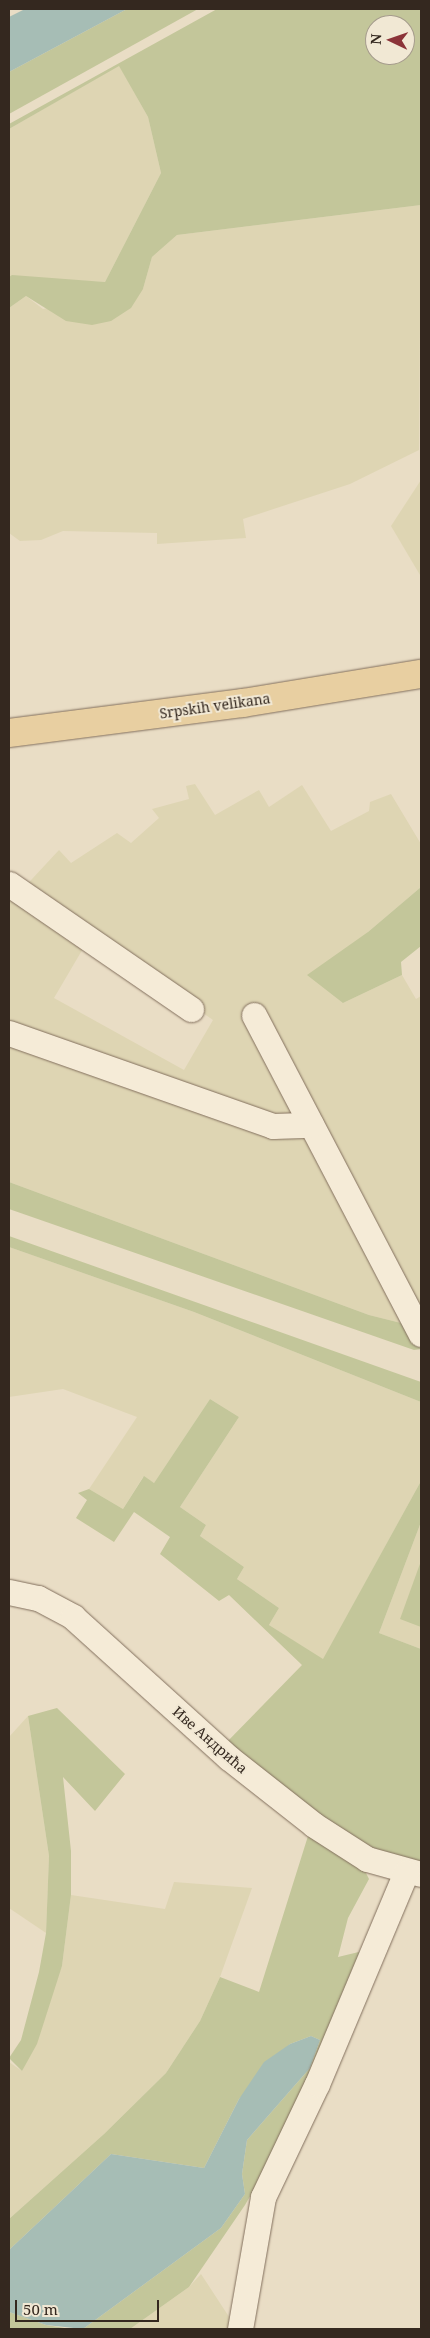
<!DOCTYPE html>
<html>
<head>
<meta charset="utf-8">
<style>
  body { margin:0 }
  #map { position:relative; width:430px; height:2338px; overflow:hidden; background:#e9ddc5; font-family:"Noto Serif",serif }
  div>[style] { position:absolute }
  .farmland>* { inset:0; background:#ded5b3 }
  .green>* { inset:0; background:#c3c69a }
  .water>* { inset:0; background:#a6bdb5 }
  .roads { filter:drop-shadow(0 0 1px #826f5d) drop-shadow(0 0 1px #826f5d) }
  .minor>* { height:25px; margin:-12.5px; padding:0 12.5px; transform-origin:12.5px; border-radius:12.5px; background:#f5ebd7 }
  .major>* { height:28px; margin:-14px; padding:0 14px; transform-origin:14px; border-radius:14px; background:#e8cfa1 }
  span { translate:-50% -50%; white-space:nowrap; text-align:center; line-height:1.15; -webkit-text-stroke:4px #f1e8d4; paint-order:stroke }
  .street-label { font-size:14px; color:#34281f }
  .frame { position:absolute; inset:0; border:10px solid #34281f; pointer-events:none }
  .north { position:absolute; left:365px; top:15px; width:50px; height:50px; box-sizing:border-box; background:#f1e8d4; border:1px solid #a59b8c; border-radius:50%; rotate:273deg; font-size:14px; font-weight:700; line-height:20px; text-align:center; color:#34281f }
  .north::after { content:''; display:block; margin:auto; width:18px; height:22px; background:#8b3338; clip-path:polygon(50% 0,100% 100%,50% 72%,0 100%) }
  .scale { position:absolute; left:15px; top:2300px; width:144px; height:22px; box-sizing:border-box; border:2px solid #34281f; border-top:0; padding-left:6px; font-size:15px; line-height:18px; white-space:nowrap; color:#34281f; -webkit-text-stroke:4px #f1e8d4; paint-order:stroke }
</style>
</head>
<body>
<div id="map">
  <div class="farmland">
    <i style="clip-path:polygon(119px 65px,148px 117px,161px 173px,105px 282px,9px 277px,9px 129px)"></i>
    <i style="clip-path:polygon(421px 205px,419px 450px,350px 484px,243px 519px,246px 538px,157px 544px,157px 533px,63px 531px,41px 540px,20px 541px,9px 533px,9px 308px,26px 296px,43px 309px,143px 289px,152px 257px,177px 235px)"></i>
    <i style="clip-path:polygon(421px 480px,421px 574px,420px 575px,391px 526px)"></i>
    <i style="clip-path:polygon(evenodd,195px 784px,215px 815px,259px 790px,269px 807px,302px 785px,331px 831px,369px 811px,370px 802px,391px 794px,421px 844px,421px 887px,368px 932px,343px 1003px,402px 975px,416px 999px,421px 996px,421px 1328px,369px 1315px,9px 1182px,9px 881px,19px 893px,59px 850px,71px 863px,117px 833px,131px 843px,159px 818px,152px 809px,189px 799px,186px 786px,195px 784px,91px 935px,213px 1020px,184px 1070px,54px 998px,91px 935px)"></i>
    <i style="clip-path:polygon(9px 1247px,194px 1312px,421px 1402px,421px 1481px,323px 1660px,269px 1625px,279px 1608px,237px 1579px,244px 1567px,200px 1536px,206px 1525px,180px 1507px,239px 1417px,210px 1399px,154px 1483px,143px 1477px,123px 1509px,89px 1489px,137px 1417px,63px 1389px,9px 1397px)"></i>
    <i style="clip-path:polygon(421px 1522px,421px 1649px,379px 1633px)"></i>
    <i style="clip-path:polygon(28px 1716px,49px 1856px,46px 1933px,9px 1908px,9px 1737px)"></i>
    <i style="clip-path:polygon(174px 1882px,252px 1888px,220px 1977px,200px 2021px,166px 2073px,104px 2134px,9px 2219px,9px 2062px,22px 2071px,62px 1966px,71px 1895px,165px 1909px)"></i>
    <i style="clip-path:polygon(201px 2274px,237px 2329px,130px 2329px,189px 2287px)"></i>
  </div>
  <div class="green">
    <i style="clip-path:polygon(127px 9px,198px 9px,9px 114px,9px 72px)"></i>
    <i style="clip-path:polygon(evenodd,217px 9px,421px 9px,421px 205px,177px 235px,152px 257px,143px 289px,131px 308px,111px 321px,92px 325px,66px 321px,26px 296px,9px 308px,9px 277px,12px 275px,105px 282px,161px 173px,148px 117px,119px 66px,9px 129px,9px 124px,217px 9px,375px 25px,405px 25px,405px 55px,375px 55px,375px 25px)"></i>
    <i style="clip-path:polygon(421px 887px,421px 946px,401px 962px,402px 975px,343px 1003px,307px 975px,368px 932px)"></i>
    <i style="clip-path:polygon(9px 1182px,369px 1315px,421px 1328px,421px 1349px,414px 1350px,9px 1209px)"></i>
    <i style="clip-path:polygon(9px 1236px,421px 1382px,421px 1402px,194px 1312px,9px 1247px)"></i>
    <i style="clip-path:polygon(210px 1399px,239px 1417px,180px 1507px,206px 1525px,200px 1536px,244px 1567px,237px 1579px,279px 1608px,269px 1625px,323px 1659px,421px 1481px,421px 1522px,379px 1633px,421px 1649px,421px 1868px,364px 1851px,223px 1746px,302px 1665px,229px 1595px,219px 1601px,160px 1554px,170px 1537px,134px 1512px,114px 1542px,76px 1518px,87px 1500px,78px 1493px,89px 1489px,123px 1509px,144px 1476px,154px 1483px)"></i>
    <i style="clip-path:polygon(421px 1561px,421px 1627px,400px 1619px)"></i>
    <i style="clip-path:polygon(57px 1708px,125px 1774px,95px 1811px,63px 1777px,71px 1851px,71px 1895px,62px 1966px,37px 2044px,22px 2071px,9px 2058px,21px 2040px,39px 1972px,46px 1933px,49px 1856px,28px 1716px)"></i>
    <i style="clip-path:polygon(308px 1836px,365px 1871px,369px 1879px,348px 1918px,338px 1957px,367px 1950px,283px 2139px,245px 2205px,189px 2287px,130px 2329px,83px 2329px,221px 2228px,245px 2194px,242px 2174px,247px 2140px,310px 2068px,320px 2040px,311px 2036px,290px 2044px,239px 2099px,204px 2168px,111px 2154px,9px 2250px,9px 2219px,104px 2134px,166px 2073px,200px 2021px,220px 1977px,259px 1992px)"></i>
    <i style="clip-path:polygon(9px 2312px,46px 2325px,71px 2329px,9px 2329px)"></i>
  </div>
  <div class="water">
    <i style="clip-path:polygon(25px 9px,127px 9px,9px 72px,9px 17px)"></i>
    <i style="clip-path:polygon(311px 2036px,320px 2040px,310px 2068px,247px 2140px,242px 2174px,245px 2194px,221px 2228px,83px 2329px,46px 2325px,9px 2312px,9px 2250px,111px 2154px,204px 2168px,239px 2099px,264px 2062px,290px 2044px)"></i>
  </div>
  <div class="roads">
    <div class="minor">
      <i style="left:9px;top:884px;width:221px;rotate:34.5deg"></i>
      <i style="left:254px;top:1015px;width:360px;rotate:62.4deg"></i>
      <i style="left:9px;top:1033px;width:280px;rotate:19.4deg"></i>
      <i style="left:273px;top:1126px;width:38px;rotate:-2deg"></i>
      <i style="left:9px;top:1592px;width:30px;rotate:12deg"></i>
      <i style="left:38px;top:1598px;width:40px;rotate:28deg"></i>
      <i style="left:73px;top:1617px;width:210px;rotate:42.1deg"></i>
      <i style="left:229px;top:1758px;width:108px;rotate:38.2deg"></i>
      <i style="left:314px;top:1825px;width:63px;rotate:32.7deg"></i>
      <i style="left:367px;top:1859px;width:56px;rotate:15.5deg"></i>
      <i style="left:240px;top:2329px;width:134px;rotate:-80.1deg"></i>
      <i style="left:263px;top:2197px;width:125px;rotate:-64.5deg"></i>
      <i style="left:317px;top:2084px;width:230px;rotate:-67.2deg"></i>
    </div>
    <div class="major">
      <i style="left:9px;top:733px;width:236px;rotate:-7.3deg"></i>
      <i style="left:243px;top:703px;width:180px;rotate:-9.3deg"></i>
    </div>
  </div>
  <div class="street-label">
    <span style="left:215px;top:706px;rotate:-8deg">Srpskih velikana</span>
    <span style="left:210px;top:1740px;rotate:41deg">Иве Андрића</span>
  </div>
  <div class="frame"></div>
  <div class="north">N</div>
  <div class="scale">50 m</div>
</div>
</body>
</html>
